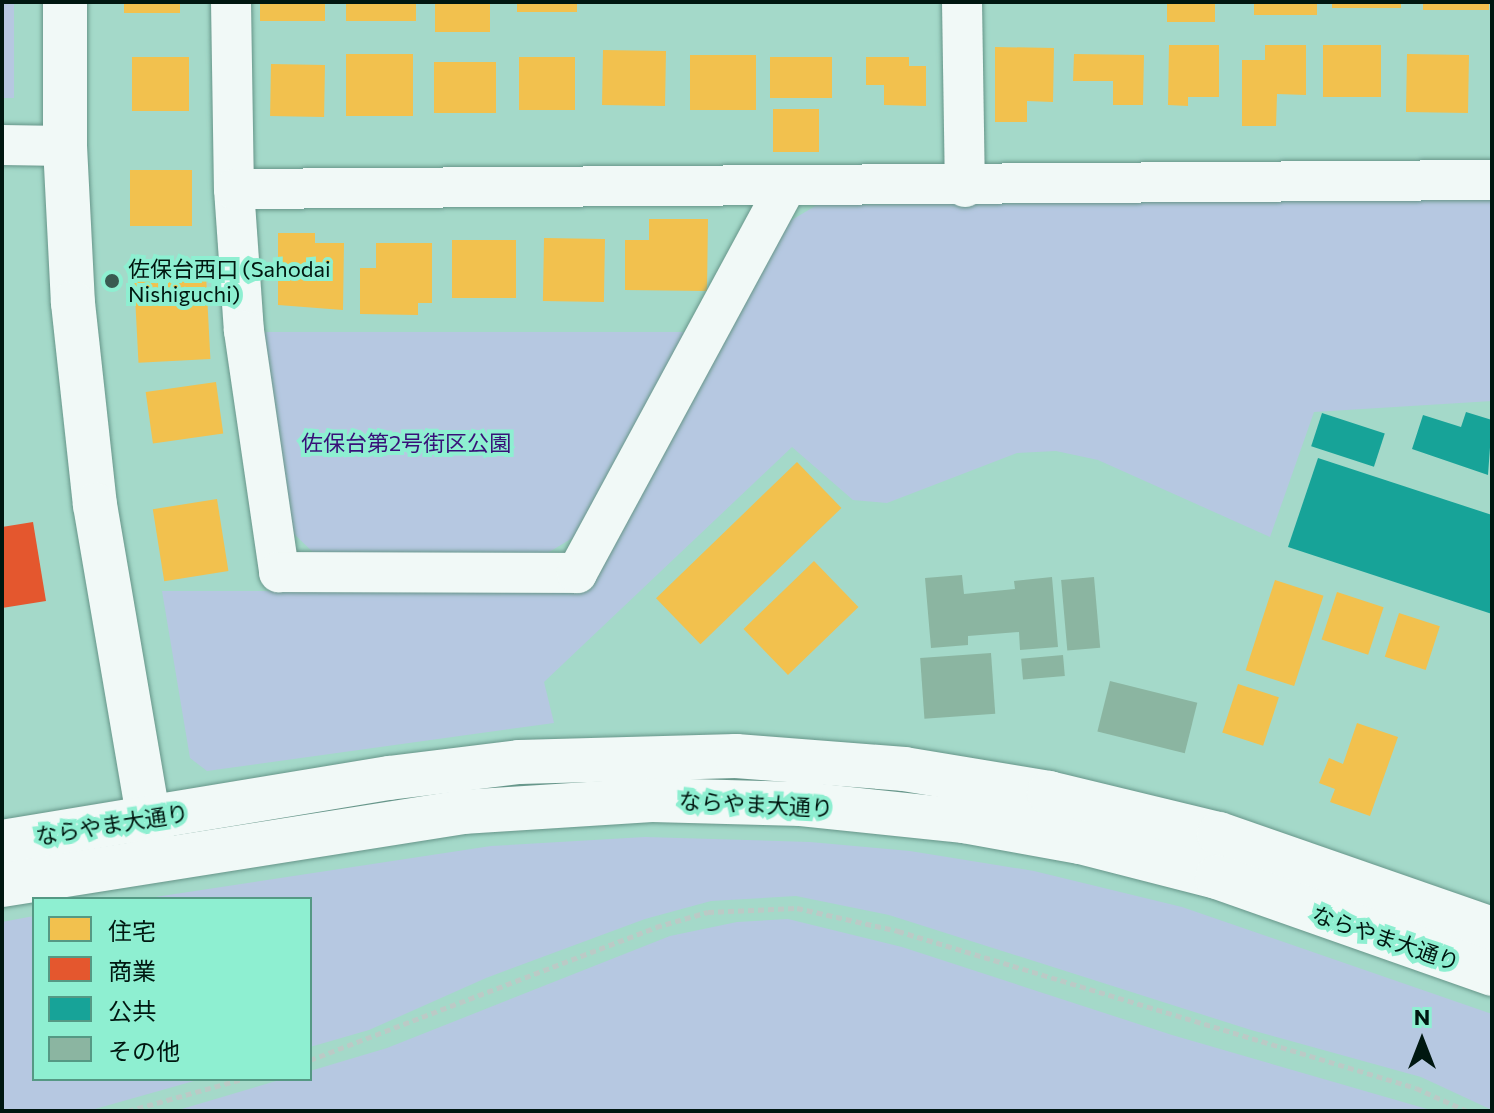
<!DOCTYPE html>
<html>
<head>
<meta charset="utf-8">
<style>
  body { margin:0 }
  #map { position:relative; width:1494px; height:1113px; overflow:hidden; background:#a4d9c9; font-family:Commissioner,"Noto Sans JP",sans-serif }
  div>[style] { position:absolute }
  .green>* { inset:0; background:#b6c8e1; transform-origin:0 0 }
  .homes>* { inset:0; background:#f2c14e; transform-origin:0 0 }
  .shops>* { inset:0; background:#e4572e }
  .public>* { inset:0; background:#17a398; transform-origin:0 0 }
  .building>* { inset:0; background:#8bb5a1; transform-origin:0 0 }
  .path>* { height:5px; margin-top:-2.5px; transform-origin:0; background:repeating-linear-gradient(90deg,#bbcac6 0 6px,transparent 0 10px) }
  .roads { filter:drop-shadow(0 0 2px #669589) drop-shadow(0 0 2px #669589) }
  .street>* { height:40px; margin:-20px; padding:0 20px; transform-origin:20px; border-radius:20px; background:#f1f9f7 }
  .secondary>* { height:44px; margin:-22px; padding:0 22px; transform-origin:22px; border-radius:22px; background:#f1f9f7 }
  .dots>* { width:22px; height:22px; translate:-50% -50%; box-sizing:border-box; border:4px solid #8eefd1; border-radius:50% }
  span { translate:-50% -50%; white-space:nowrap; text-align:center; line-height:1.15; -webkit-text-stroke:8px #8eefd1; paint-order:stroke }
  .poi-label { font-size:22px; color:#001710 }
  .left { translate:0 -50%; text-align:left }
  .park-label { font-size:22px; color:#381078 }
  .street-label { font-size:22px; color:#001710 }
  .frame { position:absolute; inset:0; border:4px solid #001710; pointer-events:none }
  .legend { position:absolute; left:32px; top:897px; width:280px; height:184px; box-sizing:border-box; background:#8eefd1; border:2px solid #559984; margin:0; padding:10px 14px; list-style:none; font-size:24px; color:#001710 }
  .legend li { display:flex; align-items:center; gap:16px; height:40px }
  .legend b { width:40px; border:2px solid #559984 }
  .north { position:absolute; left:1382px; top:1001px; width:80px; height:80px; -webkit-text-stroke:6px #8eefd1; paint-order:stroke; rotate:0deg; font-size:22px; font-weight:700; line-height:32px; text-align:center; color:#001710 }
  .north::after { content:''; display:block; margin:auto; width:28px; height:36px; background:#001710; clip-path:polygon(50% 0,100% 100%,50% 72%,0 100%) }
</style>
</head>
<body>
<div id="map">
  <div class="green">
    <i style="left:2px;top:2px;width:12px;height:96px"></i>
    <i style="clip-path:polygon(1492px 199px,1492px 401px,1314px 412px,1270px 537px,1098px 460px,1056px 451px,1017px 453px,887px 503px,853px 500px,792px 447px,544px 682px,554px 723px,207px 771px,190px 758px,162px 591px,588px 591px,790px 221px,817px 205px)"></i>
    <i style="clip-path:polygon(263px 332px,687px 332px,574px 537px,546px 554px,317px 556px,293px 533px)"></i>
    <i style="clip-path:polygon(645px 837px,810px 842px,910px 851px,1034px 871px,1182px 907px,1492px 1014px,1492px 1110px,1421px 1077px,1251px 1030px,889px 915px,796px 896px,711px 901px,645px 919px,486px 978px,369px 1030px,310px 1047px,310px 899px,142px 899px,491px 846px)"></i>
    <i style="clip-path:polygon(34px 916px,34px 1079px,201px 1079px,88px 1111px,2px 1111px,2px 922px)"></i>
    <i style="clip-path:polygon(788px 919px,902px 947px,1172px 1035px,1434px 1111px,175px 1111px,283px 1079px,310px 1079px,310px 1071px,387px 1048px,670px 936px,737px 922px)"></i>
  </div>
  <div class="homes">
    <i style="left:124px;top:2px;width:56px;height:11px"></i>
    <i style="left:260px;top:2px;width:65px;height:19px"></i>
    <i style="left:346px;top:2px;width:70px;height:19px"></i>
    <i style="left:435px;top:2px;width:55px;height:30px"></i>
    <i style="left:517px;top:2px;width:60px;height:10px"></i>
    <i style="left:1167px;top:2px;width:48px;height:20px"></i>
    <i style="left:1254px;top:2px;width:63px;height:13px"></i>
    <i style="left:1332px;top:2px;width:69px;height:6px"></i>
    <i style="left:1423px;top:2px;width:66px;height:8px"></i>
    <i style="clip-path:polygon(1169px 45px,1219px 45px,1219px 97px,1188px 97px,1188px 106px,1168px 105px)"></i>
    <i style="clip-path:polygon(1265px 45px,1306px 45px,1306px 95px,1277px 94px,1276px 126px,1242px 126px,1242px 60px,1265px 60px)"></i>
    <i style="left:1323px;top:45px;width:58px;height:52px"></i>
    <i style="clip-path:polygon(995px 47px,1054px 48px,1053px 102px,1027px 101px,1027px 122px,995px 122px)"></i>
    <i style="left:603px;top:50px;width:63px;height:55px;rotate:1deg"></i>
    <i style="left:346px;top:54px;width:67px;height:62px"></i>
    <i style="clip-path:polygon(1074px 54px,1144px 55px,1143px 105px,1113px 105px,1113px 81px,1073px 81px)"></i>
    <i style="left:1407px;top:54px;width:62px;height:58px;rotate:1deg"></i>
    <i style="left:690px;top:55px;width:66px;height:55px"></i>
    <i style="left:132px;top:57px;width:57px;height:54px"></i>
    <i style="left:519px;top:57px;width:56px;height:53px"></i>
    <i style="left:770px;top:57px;width:62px;height:41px"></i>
    <i style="clip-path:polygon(866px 57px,909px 57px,909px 66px,926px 66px,926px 106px,884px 105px,884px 85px,866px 85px)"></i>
    <i style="left:434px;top:62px;width:62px;height:51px"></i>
    <i style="left:271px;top:64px;width:54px;height:52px;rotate:1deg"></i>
    <i style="left:773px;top:109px;width:46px;height:43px"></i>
    <i style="left:130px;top:170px;width:62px;height:56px"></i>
    <i style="clip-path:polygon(649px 219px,708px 219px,707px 291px,625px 290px,625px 240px,649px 240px)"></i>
    <i style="clip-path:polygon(278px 233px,315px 233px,315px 243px,344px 243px,343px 310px,278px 305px)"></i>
    <i style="left:544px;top:238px;width:61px;height:63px;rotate:1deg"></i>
    <i style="left:452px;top:240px;width:64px;height:58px"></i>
    <i style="clip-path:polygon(376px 243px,432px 243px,432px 303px,418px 303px,418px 315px,360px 314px,360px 268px,376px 268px)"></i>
    <i style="left:206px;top:275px;width:84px;height:72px;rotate:87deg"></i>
    <i style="left:216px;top:382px;width:52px;height:71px;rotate:82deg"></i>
    <i style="left:797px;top:462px;width:64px;height:196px;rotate:46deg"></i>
    <i style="left:217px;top:499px;width:73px;height:65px;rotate:81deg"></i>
    <i style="left:814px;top:561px;width:64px;height:98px;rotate:46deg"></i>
    <i style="left:1275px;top:580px;width:51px;height:95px;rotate:18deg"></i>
    <i style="left:1337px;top:592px;width:49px;height:50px;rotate:18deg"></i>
    <i style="left:1399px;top:613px;width:43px;height:46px;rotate:18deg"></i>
    <i style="left:1238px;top:684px;width:43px;height:51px;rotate:18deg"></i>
    <i style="clip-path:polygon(1357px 723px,1398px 737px,1370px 816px,1330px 802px,1335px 789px,1319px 783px,1329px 758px,1343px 764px)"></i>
  </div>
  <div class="shops">
    <i style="clip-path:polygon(33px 522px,46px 601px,2px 608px,2px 527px)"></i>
  </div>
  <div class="public">
    <i style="clip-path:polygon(1466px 412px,1492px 420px,1488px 475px,1412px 449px,1423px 415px,1461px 427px)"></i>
    <i style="left:1322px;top:413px;width:66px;height:35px;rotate:18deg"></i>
    <i style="clip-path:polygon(1318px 458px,1492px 515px,1492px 614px,1288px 547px)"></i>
  </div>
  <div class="building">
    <i style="clip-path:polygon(962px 575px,964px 594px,1015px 589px,1014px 581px,1052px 577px,1058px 647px,1020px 650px,1019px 632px,968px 636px,968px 645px,931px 648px,925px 578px)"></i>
    <i style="left:1094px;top:577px;width:71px;height:33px;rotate:85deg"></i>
    <i style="left:991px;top:653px;width:61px;height:71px;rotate:86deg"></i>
    <i style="left:1063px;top:655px;width:21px;height:42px;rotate:85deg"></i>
    <i style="left:1110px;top:681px;width:90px;height:52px;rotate:14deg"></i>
  </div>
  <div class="path">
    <i style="left:310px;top:1060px;width:371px;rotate:-21deg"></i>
    <i style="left:656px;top:927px;width:54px;rotate:-16.1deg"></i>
    <i style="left:708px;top:912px;width:89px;rotate:-2.6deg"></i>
    <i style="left:797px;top:908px;width:104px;rotate:12.8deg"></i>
    <i style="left:898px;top:931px;width:541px;rotate:16.86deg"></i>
    <i style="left:1416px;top:1088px;width:56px;rotate:24.3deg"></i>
    <i style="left:128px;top:1111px;width:118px;rotate:-15.7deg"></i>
  </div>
  <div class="roads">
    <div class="street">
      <i style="left:231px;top:2px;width:187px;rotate:89.1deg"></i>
      <i style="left:234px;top:189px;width:142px;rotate:86deg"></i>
      <i style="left:244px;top:331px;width:244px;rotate:81.7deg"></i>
      <i style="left:279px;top:572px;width:298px;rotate:0.2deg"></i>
      <i style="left:577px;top:573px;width:439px;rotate:-61.6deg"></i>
      <i style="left:962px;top:2px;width:185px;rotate:89.1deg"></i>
      <i style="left:2px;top:145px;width:63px;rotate:0.9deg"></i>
      <i style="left:234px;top:189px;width:1258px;rotate:-0.41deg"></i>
    </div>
    <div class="secondary">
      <i style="left:65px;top:2px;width:144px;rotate:90deg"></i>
      <i style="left:65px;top:146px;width:157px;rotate:87.1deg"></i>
      <i style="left:73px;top:303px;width:203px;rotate:83.8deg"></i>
      <i style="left:95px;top:505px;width:345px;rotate:80.3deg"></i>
      <i style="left:2px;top:842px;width:392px;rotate:-9.4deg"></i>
      <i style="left:389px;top:778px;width:131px;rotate:-7deg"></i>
      <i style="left:519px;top:762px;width:217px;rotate:-1.6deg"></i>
      <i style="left:736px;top:756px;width:169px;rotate:4.4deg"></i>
      <i style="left:904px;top:769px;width:147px;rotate:9.4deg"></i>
      <i style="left:1049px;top:793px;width:175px;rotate:13.6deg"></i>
      <i style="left:1219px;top:834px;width:289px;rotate:19.2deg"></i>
      <i style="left:2px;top:885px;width:466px;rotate:-9deg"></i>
      <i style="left:462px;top:812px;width:190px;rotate:-3.6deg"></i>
      <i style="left:652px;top:800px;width:149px;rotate:1.5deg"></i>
      <i style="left:801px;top:804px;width:164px;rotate:6deg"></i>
      <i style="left:964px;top:821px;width:118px;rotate:10.3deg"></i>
      <i style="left:1080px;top:842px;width:141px;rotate:14.3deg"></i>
      <i style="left:1217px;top:877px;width:292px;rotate:19.4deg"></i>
    </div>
  </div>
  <div class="dots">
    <i style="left:112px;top:281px;background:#395b51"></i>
  </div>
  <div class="poi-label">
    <span class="left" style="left:128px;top:281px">佐保台西口 (Sahodai<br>Nishiguchi)</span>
  </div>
  <div class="park-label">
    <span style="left:406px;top:443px">佐保台第2号街区公園</span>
  </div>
  <div class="street-label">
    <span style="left:756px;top:804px;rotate:3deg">ならやま大通り</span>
    <span style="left:112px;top:824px;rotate:-9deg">ならやま大通り</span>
    <span style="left:1386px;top:938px;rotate:19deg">ならやま大通り</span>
  </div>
  <div class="frame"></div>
  <ul class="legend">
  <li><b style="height:22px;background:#f2c14e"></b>住宅</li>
  <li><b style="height:22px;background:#e4572e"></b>商業</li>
  <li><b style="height:22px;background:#17a398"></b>公共</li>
  <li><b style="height:22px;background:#8bb5a1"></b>その他</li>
  </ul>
  <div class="north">N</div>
</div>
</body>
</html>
